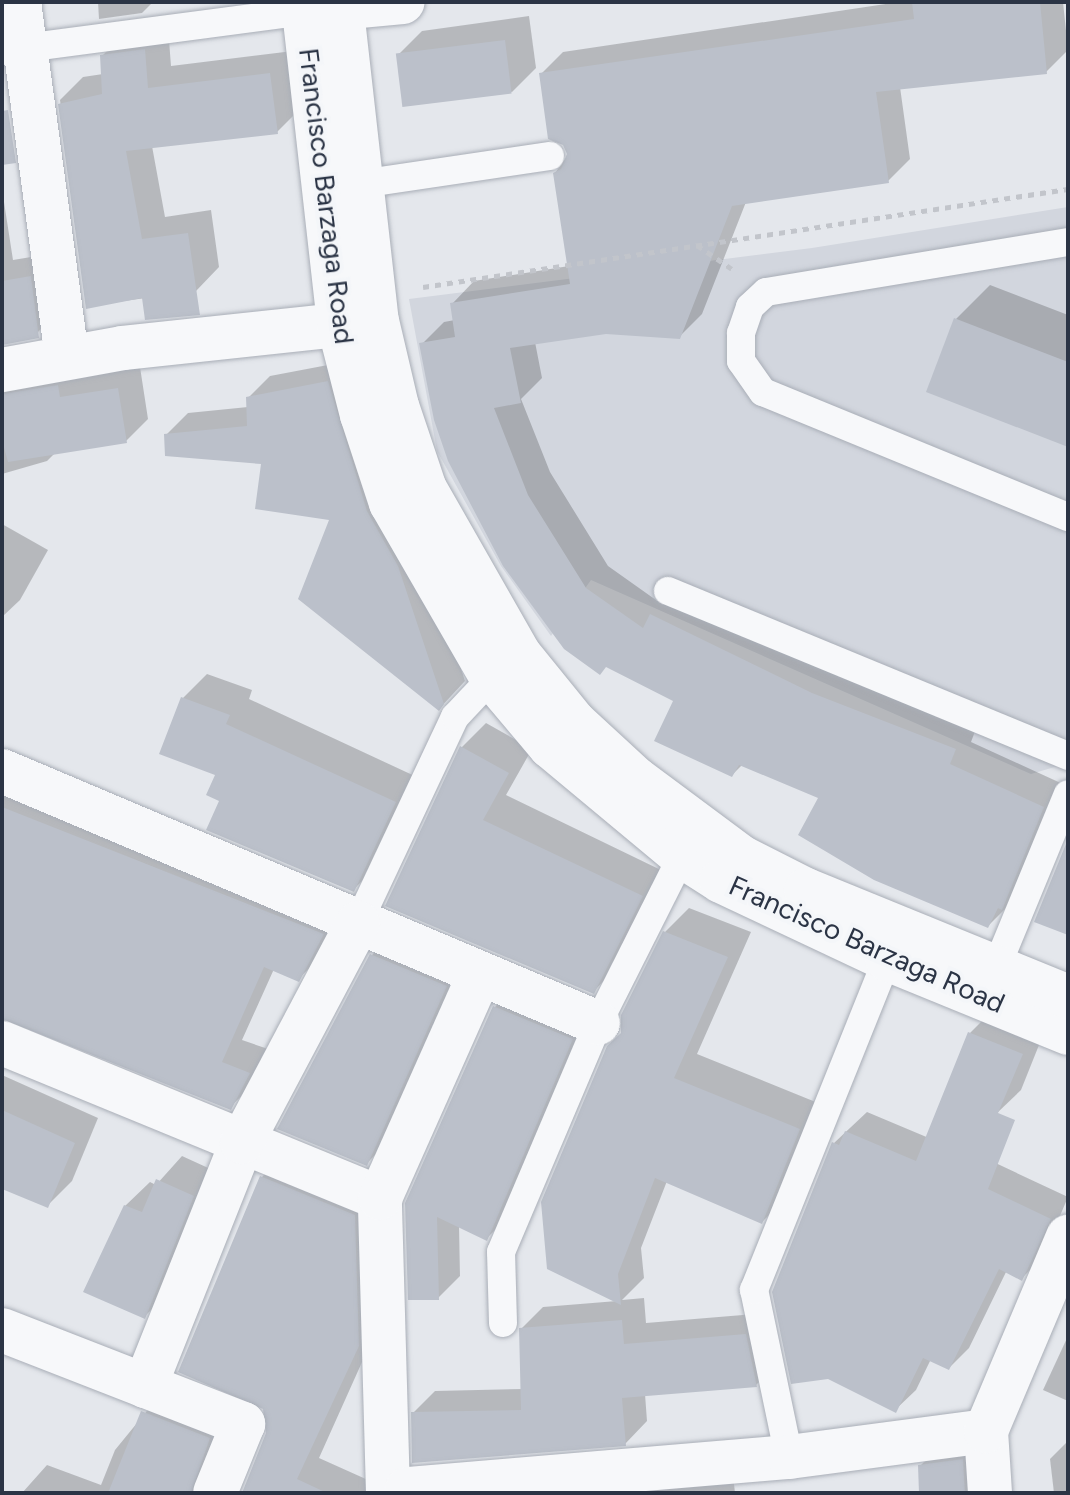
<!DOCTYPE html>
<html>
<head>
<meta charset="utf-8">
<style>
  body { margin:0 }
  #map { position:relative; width:1070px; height:1495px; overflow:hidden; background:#e4e7ec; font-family:Figtree,sans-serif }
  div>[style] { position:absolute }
  .built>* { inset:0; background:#d2d6de }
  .shadow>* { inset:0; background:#0003 }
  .building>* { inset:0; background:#bbc0ca; transform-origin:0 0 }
  .path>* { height:5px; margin-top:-2.5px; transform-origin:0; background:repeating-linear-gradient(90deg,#c2c5cb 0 6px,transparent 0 12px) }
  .roads { filter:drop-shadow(0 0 2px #a9aeb7) drop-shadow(0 0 2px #a9aeb7) }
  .service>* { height:28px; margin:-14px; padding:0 14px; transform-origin:14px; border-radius:14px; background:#f7f8fa }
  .pedestrian>* { height:44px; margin:-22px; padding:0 22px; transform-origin:22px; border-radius:22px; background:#f7f8fa }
  .minor>* { height:44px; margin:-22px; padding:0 22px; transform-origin:22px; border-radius:22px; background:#f7f8fa }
  .tertiary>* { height:44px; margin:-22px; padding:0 22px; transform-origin:22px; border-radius:22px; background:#f7f8fa }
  span { translate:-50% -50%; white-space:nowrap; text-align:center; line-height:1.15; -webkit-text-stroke:8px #f4f6f9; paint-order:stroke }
  .street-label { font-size:28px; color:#2b3445 }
  .frame { position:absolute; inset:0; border:4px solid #2b3445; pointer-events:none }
</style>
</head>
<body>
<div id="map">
  <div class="built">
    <i style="clip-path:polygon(1068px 207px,1068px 763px,1031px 774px,591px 580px,551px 636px,501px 566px,437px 451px,409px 299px,812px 248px)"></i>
  </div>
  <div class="shadow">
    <i style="clip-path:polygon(98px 2px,153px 2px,142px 13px,99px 19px)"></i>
    <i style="clip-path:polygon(899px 2px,1063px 2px,1068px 50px,1046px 72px,900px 87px,910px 159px,888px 181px,746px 202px,702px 314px,679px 337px,606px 332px,535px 342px,542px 378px,521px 399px,550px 472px,608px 566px,663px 605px,674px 593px,977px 726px,971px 742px,1065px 785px,1010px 904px,988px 926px,821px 797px,743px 764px,732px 775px,675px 700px,607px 665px,422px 344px,444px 322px,455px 320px,452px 304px,474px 281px,569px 266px,555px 173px,569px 154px,541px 74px,563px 52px)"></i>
    <i style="clip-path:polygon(529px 16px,536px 68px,512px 92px,398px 55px,422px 31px)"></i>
    <i style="clip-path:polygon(168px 27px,171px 66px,293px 51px,300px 109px,277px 132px,152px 146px,165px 217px,211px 210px,219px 267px,196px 291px,88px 306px,60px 100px,83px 77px,103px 74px,102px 56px,125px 33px)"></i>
    <i style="clip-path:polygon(2px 189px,13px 260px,55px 253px,62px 307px,38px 332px,2px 341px)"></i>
    <i style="clip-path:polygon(990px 285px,1068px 315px,1068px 445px,956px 319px)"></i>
    <i style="clip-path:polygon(349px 361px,420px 544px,465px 681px,439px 709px,332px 518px,263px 462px,166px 435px,188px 413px,248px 407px,248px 398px,270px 376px)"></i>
    <i style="clip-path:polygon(140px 367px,148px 419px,126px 441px,56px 452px,47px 461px,2px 474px,2px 394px,36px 372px)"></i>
    <i style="clip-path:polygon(2px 524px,48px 550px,20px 600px,2px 617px)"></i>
    <i style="clip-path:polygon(207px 674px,252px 690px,249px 699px,419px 778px,377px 866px,353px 890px,222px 800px,217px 774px,183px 698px)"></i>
    <i style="clip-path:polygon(486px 723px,532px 749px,506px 795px,665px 872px,617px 967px,593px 992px,388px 905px,462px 747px)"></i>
    <i style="clip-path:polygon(2px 763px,345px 912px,321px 957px,298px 979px,274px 969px,242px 1040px,271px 1050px,253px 1085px,230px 1107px,2px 1017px)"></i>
    <i style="clip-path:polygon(689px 908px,751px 932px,697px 1054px,823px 1105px,786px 1198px,762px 1222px,667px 1181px,641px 1248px,644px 1278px,622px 1300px,644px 1298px,646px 1323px,768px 1313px,778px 1363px,756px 1385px,645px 1394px,647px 1421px,625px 1444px,413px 1413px,435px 1391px,523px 1389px,521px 1329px,543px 1307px,617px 1301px,623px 1033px,665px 932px)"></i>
    <i style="clip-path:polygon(396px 931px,470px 962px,391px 1139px,367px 1163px,372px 955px)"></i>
    <i style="clip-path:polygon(516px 985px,593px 1018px,508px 1217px,487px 1238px,459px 1225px,460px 1276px,438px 1298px,410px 1298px,495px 1007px)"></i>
    <i style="clip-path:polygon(994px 1009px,1045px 1030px,1021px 1090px,996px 1114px,970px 1033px)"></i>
    <i style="clip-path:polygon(2px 1075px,98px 1118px,72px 1181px,48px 1205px,2px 1186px)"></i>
    <i style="clip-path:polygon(867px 1112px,936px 1141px,940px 1137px,1068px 1197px,1042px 1258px,1022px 1278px,1007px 1270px,969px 1348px,949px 1368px,931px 1359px,916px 1390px,895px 1410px,834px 1143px)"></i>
    <i style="clip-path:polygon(284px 1155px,377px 1193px,380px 1322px,319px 1458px,397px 1493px,244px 1493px,268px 1434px,262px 1177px)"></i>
    <i style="clip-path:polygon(182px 1156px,217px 1172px,168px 1293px,144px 1317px,125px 1206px,150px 1182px,156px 1185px)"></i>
    <i style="clip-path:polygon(1068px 1336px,1068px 1401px,1043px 1390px)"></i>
    <i style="clip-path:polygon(164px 1390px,231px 1416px,233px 1493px,22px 1493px,47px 1465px,101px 1485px,115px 1450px)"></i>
    <i style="clip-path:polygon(1068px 1441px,1068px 1493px,1054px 1493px,1050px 1459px)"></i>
    <i style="clip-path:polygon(980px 1442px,986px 1493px,921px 1493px,920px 1466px,938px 1448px)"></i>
    <i style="clip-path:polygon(733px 1475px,735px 1493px,449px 1493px)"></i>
  </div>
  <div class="building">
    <i style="clip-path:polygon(912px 2px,1040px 2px,1047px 74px,876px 92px,889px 183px,732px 206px,680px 339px,606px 334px,510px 348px,521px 403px,494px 408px,528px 495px,586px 588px,643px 628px,650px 614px,812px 693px,956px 749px,950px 764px,1044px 807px,1002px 910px,998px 908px,988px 928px,874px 880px,798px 835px,818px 798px,739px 765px,732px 777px,654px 741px,673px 701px,606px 667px,600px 675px,564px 649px,503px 566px,448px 461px,434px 420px,419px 343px,455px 337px,450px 303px,570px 284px,553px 173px,561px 169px,567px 154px,563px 145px,548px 139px,539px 73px,914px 19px)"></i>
    <i style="left:505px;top:40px;width:54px;height:110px;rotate:83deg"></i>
    <i style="clip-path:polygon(145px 49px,148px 88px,270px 73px,278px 134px,126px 151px,142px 239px,188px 233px,200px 315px,145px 320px,142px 298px,86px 309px,58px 104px,102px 94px,100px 55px)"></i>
    <i style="clip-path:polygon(8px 110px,16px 163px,2px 165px,2px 111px)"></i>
    <i style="clip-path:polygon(31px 276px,39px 338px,2px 345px,2px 281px)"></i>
    <i style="clip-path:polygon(954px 318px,1068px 362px,1068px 447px,926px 392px)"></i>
    <i style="clip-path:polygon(328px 381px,367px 511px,398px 566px,444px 704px,439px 711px,298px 599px,329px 520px,255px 509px,261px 464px,165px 456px,164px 434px,247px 426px,246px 397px)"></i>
    <i style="clip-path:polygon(58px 385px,60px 397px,118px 388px,127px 443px,8px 462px,2px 440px,2px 394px)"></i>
    <i style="clip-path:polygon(181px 697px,230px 715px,226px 724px,396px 802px,354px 892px,206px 830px,219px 801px,206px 795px,215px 775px,159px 754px)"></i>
    <i style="clip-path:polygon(460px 746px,509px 773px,483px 820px,643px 896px,594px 994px,385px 906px)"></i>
    <i style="clip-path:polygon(2px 807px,324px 934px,299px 982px,264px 967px,222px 1062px,250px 1073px,231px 1110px,2px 1019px)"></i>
    <i style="clip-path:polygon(1068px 839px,1068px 935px,1034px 922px)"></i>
    <i style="clip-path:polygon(663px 931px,728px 957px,674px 1078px,800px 1129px,762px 1224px,655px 1178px,618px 1274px,621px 1305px,547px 1269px,541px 1202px,607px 1046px,621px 1033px,621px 1015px)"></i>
    <i style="clip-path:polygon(370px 954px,447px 986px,367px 1166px,277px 1129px)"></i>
    <i style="clip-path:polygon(493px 1006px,573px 1039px,487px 1241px,437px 1217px,439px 1300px,408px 1300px,405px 1203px)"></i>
    <i style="clip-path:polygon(968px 1032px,1023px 1054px,998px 1113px,1015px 1120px,988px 1189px,1051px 1219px,1022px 1281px,999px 1269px,949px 1370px,923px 1358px,896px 1413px,828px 1379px,791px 1384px,772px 1292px,832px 1142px,839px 1145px,845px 1131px,916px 1161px)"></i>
    <i style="clip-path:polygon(2px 1110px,75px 1143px,48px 1208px,2px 1189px)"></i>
    <i style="clip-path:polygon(260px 1176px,355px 1215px,359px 1346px,297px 1479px,327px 1493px,242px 1493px,266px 1433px,263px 1409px,178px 1372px)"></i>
    <i style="clip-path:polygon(156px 1179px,194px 1196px,145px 1319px,83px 1292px,124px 1205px,142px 1212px)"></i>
    <i style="clip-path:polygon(622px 1320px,624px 1344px,746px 1334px,757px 1387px,622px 1398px,626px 1446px,412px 1463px,411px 1412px,521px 1410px,519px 1328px)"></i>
    <i style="clip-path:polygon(141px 1411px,210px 1438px,191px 1493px,108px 1493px)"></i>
    <i style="clip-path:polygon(963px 1459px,965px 1493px,919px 1493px,918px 1465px)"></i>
  </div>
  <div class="path">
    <i style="left:697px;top:245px;width:42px;rotate:34.4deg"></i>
    <i style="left:423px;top:287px;width:652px;rotate:-8.64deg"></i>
  </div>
  <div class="roads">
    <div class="service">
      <i style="left:2px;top:51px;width:305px;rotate:-7.5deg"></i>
      <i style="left:360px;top:184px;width:192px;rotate:-8.4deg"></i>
      <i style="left:1068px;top:242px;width:306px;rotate:170.6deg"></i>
      <i style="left:766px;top:292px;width:22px;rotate:137deg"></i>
      <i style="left:750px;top:307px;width:28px;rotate:109deg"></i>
      <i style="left:741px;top:333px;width:28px;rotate:90deg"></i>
      <i style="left:741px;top:361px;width:38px;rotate:55deg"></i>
      <i style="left:763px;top:392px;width:330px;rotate:22.3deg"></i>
      <i style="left:668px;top:591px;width:433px;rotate:22.4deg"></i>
      <i style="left:358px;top:923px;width:228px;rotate:-64.8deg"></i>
      <i style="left:455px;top:717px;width:67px;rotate:-46.8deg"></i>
      <i style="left:990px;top:983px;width:204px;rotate:-67.6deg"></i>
      <i style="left:503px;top:1323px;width:71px;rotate:-91.6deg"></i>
      <i style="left:501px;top:1252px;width:249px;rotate:-67deg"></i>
      <i style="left:598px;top:1023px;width:187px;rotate:-63.3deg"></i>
      <i style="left:789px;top:1457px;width:171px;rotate:-101.8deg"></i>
      <i style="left:754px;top:1290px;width:357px;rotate:-68.1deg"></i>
    </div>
    <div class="pedestrian">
      <i style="left:19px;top:2px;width:357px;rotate:82.3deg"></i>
      <i style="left:2px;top:1043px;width:409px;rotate:22.3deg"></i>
      <i style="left:2px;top:1330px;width:259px;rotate:21.3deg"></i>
      <i style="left:243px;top:1424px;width:74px;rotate:112.1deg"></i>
      <i style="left:388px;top:1493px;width:295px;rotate:-91.6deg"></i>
      <i style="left:380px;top:1198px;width:243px;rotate:-66deg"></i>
    </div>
    <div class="minor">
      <i style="left:306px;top:11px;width:97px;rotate:-5.3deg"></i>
      <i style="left:2px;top:370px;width:123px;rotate:-10.3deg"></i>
      <i style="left:123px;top:348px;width:253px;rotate:-6.1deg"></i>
      <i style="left:2px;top:771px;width:647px;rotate:22.92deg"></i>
      <i style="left:145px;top:1386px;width:263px;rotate:-68.3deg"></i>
      <i style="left:242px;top:1142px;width:248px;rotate:-62.1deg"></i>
      <i style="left:407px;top:1493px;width:4px;rotate:-90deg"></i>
      <i style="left:407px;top:1489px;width:383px;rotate:-4.8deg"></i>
      <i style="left:789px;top:1457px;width:199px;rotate:-7.5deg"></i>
      <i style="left:990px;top:1493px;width:62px;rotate:-93.7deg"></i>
      <i style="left:986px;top:1431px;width:211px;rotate:-67.1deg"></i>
    </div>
    <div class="tertiary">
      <i style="left:303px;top:2px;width:325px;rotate:83.6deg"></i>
      <i style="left:339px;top:325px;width:93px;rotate:75.7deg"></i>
      <i style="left:362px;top:415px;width:93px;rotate:71.8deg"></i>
      <i style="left:391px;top:503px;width:200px;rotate:60deg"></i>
      <i style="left:491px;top:676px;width:92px;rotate:49.9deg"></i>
      <i style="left:550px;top:746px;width:172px;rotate:39.8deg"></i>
      <i style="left:682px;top:856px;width:46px;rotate:32.7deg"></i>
      <i style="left:721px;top:881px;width:183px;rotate:25.2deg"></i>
      <i style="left:887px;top:959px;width:196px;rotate:22.2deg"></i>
      <i style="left:341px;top:2px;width:321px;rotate:83.6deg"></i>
      <i style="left:377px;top:321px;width:87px;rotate:76.8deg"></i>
      <i style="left:397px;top:406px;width:88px;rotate:71.4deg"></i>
      <i style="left:425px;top:489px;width:190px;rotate:60.3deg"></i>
      <i style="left:519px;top:654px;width:87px;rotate:51deg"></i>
      <i style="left:574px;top:722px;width:84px;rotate:42.6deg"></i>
      <i style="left:636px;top:779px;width:131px;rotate:36.6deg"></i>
      <i style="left:741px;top:857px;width:73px;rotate:26.9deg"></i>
      <i style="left:806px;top:890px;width:283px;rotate:22.2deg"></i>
    </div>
  </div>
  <div class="street-label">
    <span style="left:327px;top:196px;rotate:83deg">Francisco Barzaga Road</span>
    <span style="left:867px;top:944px;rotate:24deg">Francisco Barzaga Road</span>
  </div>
  <div class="frame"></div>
</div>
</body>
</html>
